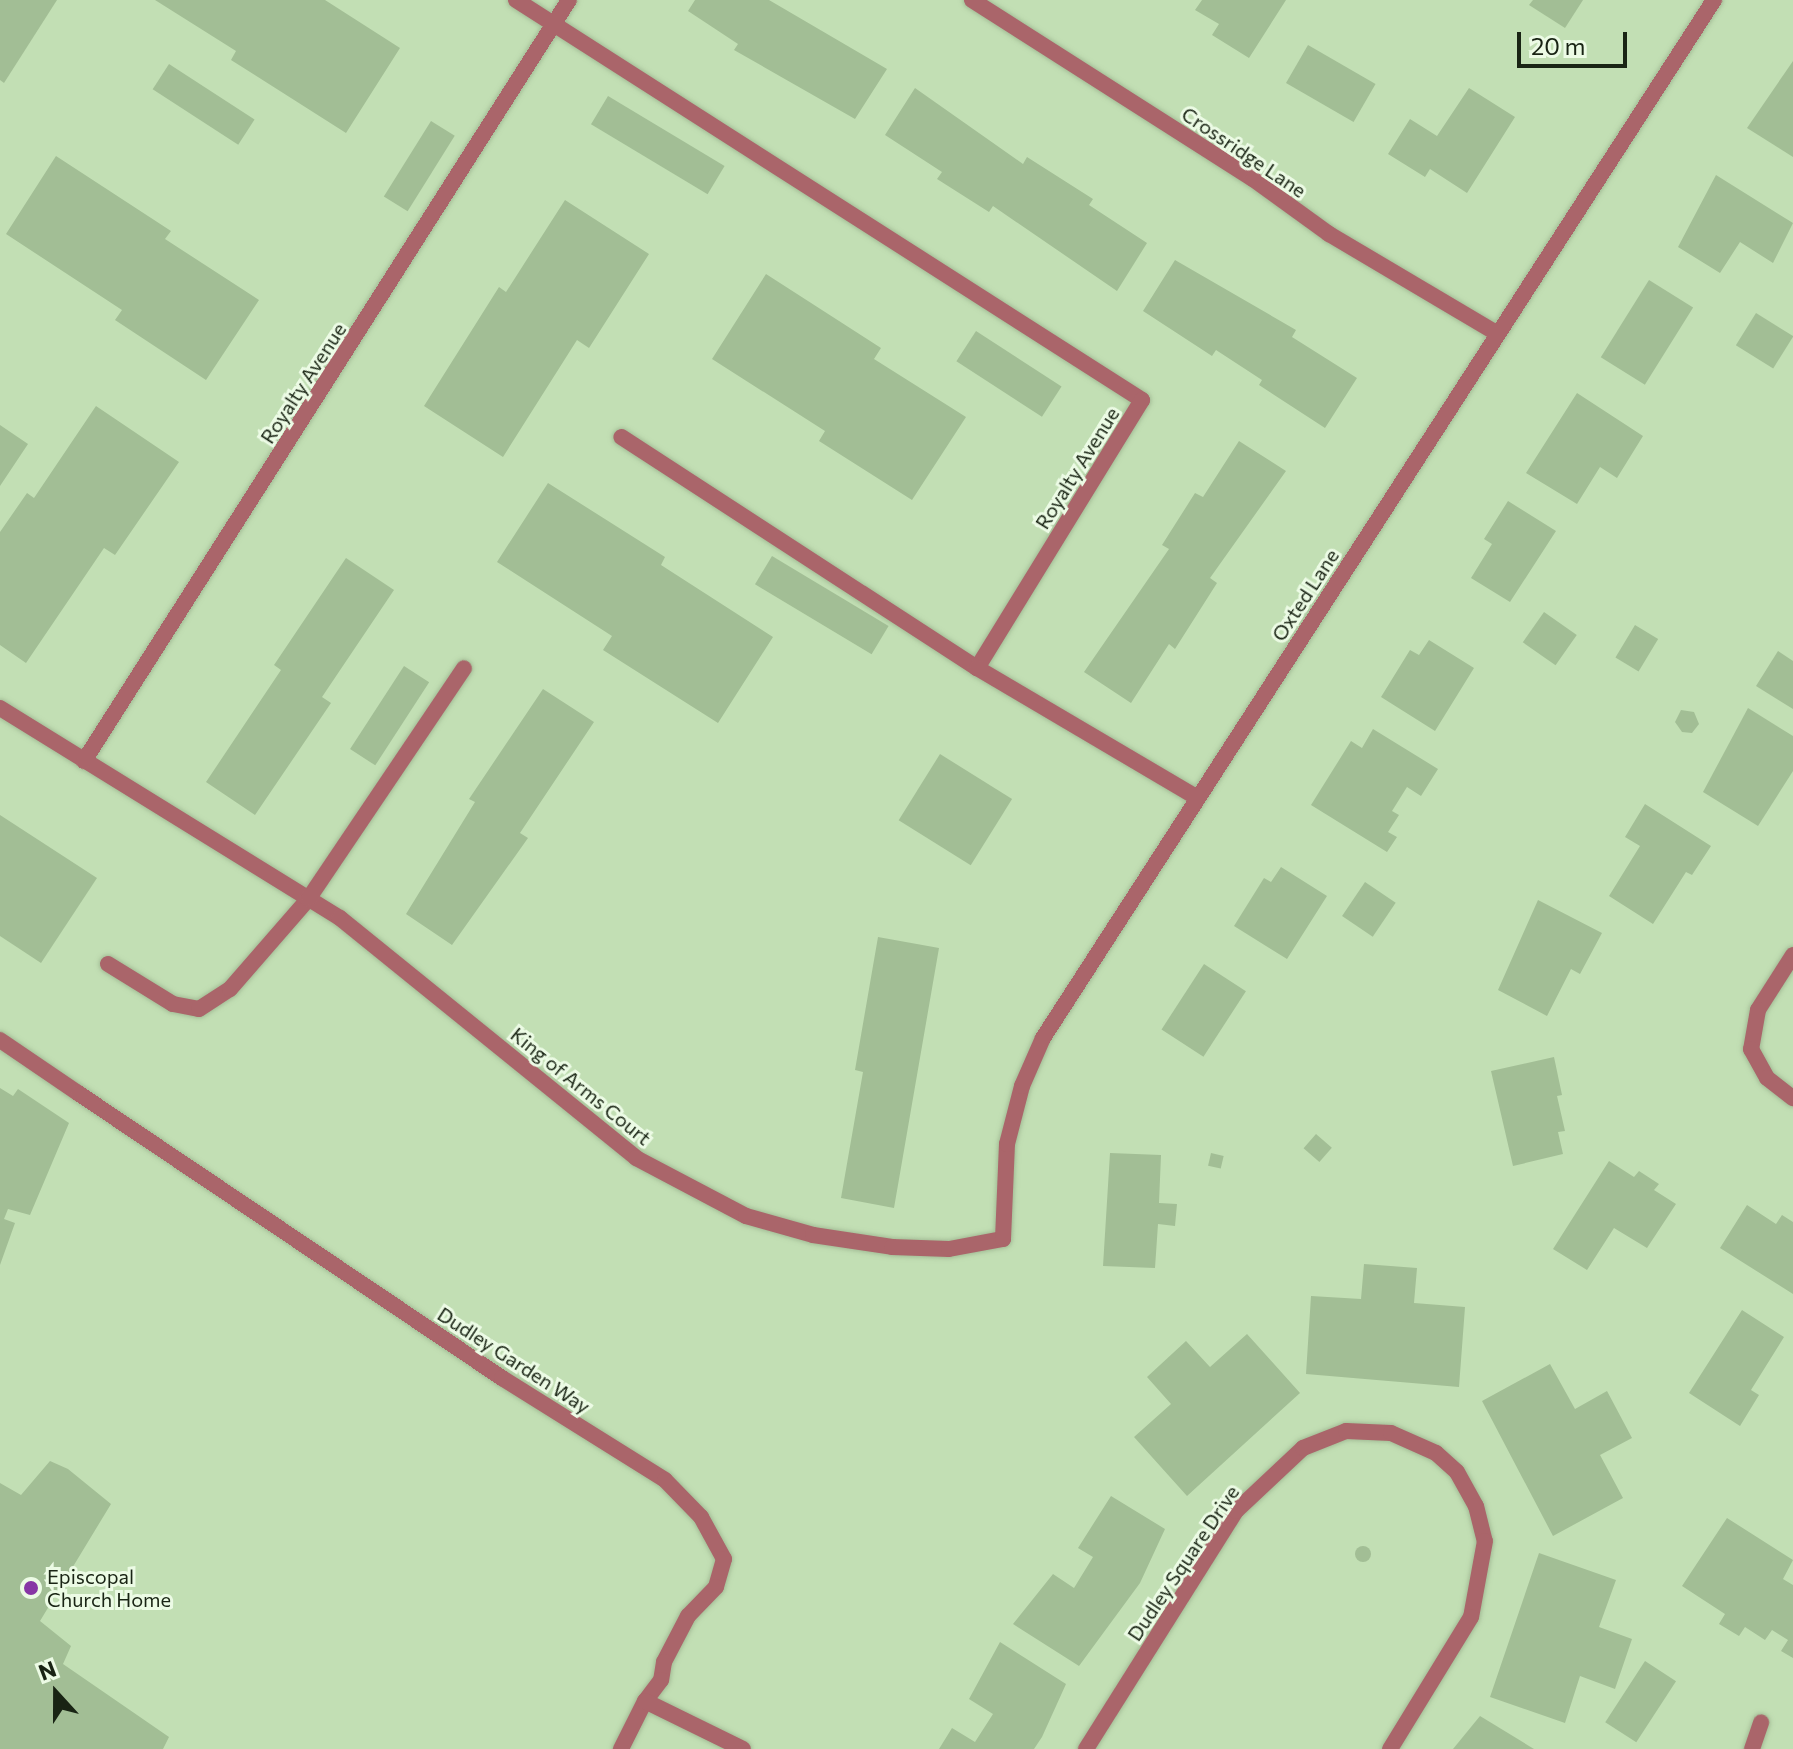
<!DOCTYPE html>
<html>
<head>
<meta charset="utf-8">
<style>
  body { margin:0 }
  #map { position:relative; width:1793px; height:1749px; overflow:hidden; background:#c2dfb4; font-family:Commissioner,sans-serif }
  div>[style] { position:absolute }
  .building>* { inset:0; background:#a2be95; transform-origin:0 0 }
  .round { border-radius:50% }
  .roads { filter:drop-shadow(0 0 2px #a4bd97) drop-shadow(0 0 2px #a4bd97) }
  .lane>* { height:16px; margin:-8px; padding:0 8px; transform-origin:8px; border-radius:8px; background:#aa656a }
  .street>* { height:16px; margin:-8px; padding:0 8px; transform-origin:8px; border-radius:8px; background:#aa656a }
  .dots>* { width:22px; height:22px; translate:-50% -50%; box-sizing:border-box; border:4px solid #ecfbe5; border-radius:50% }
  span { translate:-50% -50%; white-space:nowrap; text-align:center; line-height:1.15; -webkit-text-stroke:6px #ecfbe5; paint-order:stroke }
  .street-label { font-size:20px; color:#192414 }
  .poi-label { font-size:20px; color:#192414 }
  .left { translate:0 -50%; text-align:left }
  .north { position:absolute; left:16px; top:1653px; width:80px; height:80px; -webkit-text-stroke:6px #ecfbe5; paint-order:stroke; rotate:339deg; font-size:22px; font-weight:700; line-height:32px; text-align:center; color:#192414 }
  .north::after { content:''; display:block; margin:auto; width:28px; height:36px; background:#192414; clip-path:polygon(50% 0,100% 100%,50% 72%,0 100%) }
  .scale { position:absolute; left:1517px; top:32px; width:110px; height:36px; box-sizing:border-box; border:4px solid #192414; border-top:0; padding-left:10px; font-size:24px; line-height:28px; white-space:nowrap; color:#192414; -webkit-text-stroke:6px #ecfbe5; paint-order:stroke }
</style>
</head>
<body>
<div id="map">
  <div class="building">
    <i style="clip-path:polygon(0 0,57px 0,4px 83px,0 80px)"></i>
    <i style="clip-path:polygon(155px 0,325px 0,400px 48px,346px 133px,231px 60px,236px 51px)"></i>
    <i style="clip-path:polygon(695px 0,769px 0,887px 69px,855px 119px,734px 50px,738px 44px,688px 11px)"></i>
    <i style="clip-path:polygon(1202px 0,1286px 0,1249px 58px,1212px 35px,1219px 24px,1195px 10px)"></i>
    <i style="clip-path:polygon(1533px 0,1583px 0,1565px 28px,1529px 5px)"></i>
    <i style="left:1308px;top:45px;width:78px;height:44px;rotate:30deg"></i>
    <i style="clip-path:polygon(1793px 61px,1793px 157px,1747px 128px)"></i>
    <i style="left:169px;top:64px;width:102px;height:30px;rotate:33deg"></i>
    <i style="clip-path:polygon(915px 88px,1023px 164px,1027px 157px,1093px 199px,1089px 205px,1147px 243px,1117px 291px,993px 206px,989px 212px,937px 179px,942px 172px,885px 135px)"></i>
    <i style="clip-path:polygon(1469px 88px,1515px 117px,1467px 193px,1430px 169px,1425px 177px,1388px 154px,1410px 119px,1437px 136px)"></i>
    <i style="left:608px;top:96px;width:136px;height:33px;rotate:31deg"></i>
    <i style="left:431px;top:121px;width:28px;height:89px;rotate:32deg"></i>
    <i style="clip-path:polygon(56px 156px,171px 231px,165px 239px,259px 300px,206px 380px,115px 320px,122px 310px,6px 234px)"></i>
    <i style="clip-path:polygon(1716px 175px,1793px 223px,1773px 263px,1740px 242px,1720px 273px,1678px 247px)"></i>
    <i style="clip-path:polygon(565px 200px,649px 254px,589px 348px,577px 340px,503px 457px,424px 406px,499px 287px,506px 292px)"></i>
    <i style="clip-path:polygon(1175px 260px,1296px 330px,1292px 337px,1357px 378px,1325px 428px,1259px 385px,1262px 380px,1216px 350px,1212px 356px,1143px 311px)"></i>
    <i style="clip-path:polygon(766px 274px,881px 348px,874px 359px,966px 417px,912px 500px,819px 441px,825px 431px,712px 359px)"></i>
    <i style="left:1649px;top:280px;width:52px;height:91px;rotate:32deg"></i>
    <i style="left:1756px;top:313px;width:44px;height:38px;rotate:32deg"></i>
    <i style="left:976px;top:331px;width:102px;height:36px;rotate:33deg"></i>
    <i style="clip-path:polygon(1577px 393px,1643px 436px,1617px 478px,1600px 467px,1577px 504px,1526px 473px)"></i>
    <i style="clip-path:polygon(96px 406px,179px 462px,115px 555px,104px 548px,26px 663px,0 645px,0 532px,27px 493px,34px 498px)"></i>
    <i style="clip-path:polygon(0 425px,28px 444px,0 486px)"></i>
    <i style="clip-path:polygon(1239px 441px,1286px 471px,1210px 578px,1217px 583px,1175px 649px,1169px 644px,1131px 703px,1084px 672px,1169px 549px,1162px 545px,1195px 493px,1203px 497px)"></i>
    <i style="clip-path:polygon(548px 483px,665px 557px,661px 565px,773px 637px,718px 723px,603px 650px,612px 636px,497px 562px)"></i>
    <i style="clip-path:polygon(1508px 501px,1556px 531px,1510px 602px,1471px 578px,1492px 544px,1484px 539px)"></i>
    <i style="left:772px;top:556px;width:136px;height:33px;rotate:31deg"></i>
    <i style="clip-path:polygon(346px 558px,394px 590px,322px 697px,331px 703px,255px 815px,206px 782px,281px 670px,274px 665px)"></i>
    <i style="left:1544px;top:612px;width:40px;height:37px;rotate:35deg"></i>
    <i style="left:1635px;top:625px;width:27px;height:38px;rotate:31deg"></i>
    <i style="clip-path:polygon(1429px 640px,1474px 668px,1435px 731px,1381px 697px,1410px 650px,1419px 655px)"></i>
    <i style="clip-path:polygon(1778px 651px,1793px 661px,1793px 709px,1756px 686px)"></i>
    <i style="left:404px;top:666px;width:30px;height:99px;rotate:33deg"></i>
    <i style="clip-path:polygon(543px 689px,594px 722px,520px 833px,528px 838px,452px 945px,406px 914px,475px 802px,469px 799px)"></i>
    <i style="clip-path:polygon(1748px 708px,1793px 736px,1793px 771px,1758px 826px,1703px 792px)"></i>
    <i style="clip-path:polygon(1681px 710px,1694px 712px,1699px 724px,1692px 733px,1682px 732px,1675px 722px)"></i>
    <i style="clip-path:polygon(1373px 729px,1438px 769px,1421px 796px,1407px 787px,1392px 811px,1399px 815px,1388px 832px,1397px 837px,1387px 852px,1311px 805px,1351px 741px,1362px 748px)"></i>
    <i style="left:940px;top:754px;width:85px;height:78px;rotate:32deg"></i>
    <i style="clip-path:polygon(1645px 804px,1711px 846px,1692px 875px,1686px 872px,1653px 924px,1609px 896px,1640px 846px,1625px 837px)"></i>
    <i style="clip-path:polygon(0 815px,97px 878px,41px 963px,0 936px)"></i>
    <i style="clip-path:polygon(1281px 867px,1327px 896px,1287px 959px,1234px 926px,1264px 878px,1271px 882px)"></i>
    <i style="left:1365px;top:882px;width:37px;height:41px;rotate:34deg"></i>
    <i style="clip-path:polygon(1538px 900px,1602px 933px,1580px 974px,1571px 969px,1547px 1016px,1498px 990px)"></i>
    <i style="clip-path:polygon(878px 937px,939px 948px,894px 1208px,841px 1198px,863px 1072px,855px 1070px)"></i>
    <i style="left:1204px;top:964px;width:50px;height:78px;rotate:33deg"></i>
    <i style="clip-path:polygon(1554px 1057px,1562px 1095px,1557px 1096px,1565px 1131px,1558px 1132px,1563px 1154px,1513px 1166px,1491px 1071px)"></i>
    <i style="clip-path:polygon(0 1088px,13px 1096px,18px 1089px,69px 1123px,30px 1215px,8px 1209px,4px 1219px,15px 1223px,0 1265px)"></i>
    <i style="left:1316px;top:1134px;width:21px;height:19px;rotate:41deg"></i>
    <i style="clip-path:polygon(1110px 1153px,1161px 1155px,1159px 1203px,1177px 1204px,1175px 1226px,1158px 1224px,1155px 1268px,1103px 1266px)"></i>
    <i style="left:1211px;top:1153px;width:13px;height:13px;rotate:13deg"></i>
    <i style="clip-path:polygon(1609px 1161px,1634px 1177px,1639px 1171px,1659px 1184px,1654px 1190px,1676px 1204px,1647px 1248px,1614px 1228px,1587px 1270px,1553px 1249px)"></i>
    <i style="clip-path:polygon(1747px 1205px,1776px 1224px,1782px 1215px,1793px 1222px,1793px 1294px,1720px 1248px)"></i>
    <i style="clip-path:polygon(1364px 1264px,1417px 1268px,1414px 1303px,1465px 1307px,1459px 1387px,1306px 1374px,1311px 1296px,1361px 1299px)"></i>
    <i style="clip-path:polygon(1742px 1310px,1784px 1337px,1751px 1390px,1759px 1395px,1740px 1426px,1689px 1393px)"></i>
    <i style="clip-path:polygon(1247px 1334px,1300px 1393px,1187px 1496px,1134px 1437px,1171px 1404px,1147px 1377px,1186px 1341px,1210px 1367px)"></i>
    <i style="clip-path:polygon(1550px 1364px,1575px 1409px,1607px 1391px,1632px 1438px,1600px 1455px,1623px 1498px,1553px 1536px,1482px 1401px)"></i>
    <i style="clip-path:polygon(50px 1461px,68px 1469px,111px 1504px,40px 1621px,71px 1646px,63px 1664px,169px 1737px,163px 1749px,0 1749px,0 1483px,21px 1495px)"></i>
    <i style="clip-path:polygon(1111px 1496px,1165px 1529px,1140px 1583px,1079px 1666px,1013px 1624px,1053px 1574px,1074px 1588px,1093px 1557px,1078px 1548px)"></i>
    <i style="clip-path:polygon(1727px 1518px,1793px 1560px,1783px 1579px,1793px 1585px,1793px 1658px,1781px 1651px,1788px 1640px,1772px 1630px,1765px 1640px,1745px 1627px,1739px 1636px,1719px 1624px,1725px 1614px,1682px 1586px)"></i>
    <i class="round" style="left:1355px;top:1546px;width:16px;height:16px"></i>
    <i style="clip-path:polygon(1539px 1553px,1616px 1580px,1599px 1627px,1632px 1639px,1615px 1689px,1580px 1676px,1565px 1723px,1490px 1697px)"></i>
    <i style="clip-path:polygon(1000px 1642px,1066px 1684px,1042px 1737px,1034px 1749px,939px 1749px,952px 1728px,975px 1742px,993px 1714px,969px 1699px)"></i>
    <i style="left:1645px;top:1661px;width:37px;height:73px;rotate:33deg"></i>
    <i style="clip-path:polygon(1480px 1716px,1534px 1749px,1453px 1749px)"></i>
  </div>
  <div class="roads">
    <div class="lane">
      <i style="left:108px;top:964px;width:76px;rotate:31.6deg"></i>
      <i style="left:173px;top:1004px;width:26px;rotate:11deg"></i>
      <i style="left:199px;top:1009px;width:37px;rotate:-33deg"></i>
      <i style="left:230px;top:989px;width:121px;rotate:-49deg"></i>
      <i style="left:0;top:1040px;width:94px;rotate:34.2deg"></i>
    </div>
    <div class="street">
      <i style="left:516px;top:0;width:743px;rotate:32.58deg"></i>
      <i style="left:1142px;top:400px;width:315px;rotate:121.6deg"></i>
      <i style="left:977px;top:668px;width:424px;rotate:-147deg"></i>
      <i style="left:972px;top:0;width:333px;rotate:32.5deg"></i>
      <i style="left:1253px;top:179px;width:94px;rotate:35.9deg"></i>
      <i style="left:1329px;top:234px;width:193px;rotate:30.6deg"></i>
      <i style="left:977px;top:668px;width:256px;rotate:30.5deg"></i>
      <i style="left:0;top:708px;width:400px;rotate:31.7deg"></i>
      <i style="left:340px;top:918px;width:381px;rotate:39deg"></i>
      <i style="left:636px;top:1158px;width:124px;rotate:27.8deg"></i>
      <i style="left:746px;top:1216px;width:70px;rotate:15.8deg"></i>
      <i style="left:813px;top:1235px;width:80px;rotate:8.6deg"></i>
      <i style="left:892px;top:1247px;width:57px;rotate:2deg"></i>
      <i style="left:949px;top:1249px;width:55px;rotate:-10.5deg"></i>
      <i style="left:1003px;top:1239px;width:95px;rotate:-87.6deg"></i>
      <i style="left:1007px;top:1144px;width:60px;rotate:-75.5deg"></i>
      <i style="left:1022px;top:1086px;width:52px;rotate:-66.4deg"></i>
      <i style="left:1043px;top:1038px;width:1236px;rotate:-57.12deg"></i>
      <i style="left:84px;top:761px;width:902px;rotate:-57.49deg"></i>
      <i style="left:309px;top:898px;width:277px;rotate:-56deg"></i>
      <i style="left:1793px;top:955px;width:65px;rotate:122.5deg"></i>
      <i style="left:1758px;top:1010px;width:40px;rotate:100deg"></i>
      <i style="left:1751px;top:1049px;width:33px;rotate:61deg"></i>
      <i style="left:1767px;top:1078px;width:33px;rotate:38deg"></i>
      <i style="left:78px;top:1093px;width:511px;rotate:33.91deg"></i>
      <i style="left:502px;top:1378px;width:192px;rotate:32deg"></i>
      <i style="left:665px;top:1480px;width:52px;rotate:45.8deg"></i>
      <i style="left:701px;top:1517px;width:48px;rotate:61.3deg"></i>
      <i style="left:724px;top:1559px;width:29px;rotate:106deg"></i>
      <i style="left:716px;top:1587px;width:40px;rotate:134deg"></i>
      <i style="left:688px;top:1616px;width:52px;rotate:117.6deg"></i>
      <i style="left:664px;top:1662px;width:18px;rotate:99deg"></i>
      <i style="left:661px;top:1680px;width:26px;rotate:127deg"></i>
      <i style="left:645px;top:1701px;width:54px;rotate:116.6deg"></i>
      <i style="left:645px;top:1701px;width:109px;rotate:26.1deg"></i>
      <i style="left:1086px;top:1749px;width:281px;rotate:-57.8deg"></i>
      <i style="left:1236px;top:1511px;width:92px;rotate:-43.2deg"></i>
      <i style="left:1303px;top:1448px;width:46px;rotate:-21.6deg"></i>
      <i style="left:1346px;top:1431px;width:45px;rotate:2.5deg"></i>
      <i style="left:1391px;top:1433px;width:49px;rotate:24deg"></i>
      <i style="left:1436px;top:1453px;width:28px;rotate:42deg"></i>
      <i style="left:1457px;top:1472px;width:39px;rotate:61deg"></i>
      <i style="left:1476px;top:1506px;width:36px;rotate:76deg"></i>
      <i style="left:1485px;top:1541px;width:77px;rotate:100.4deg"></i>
      <i style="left:1471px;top:1617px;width:155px;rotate:121.5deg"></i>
      <i style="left:1752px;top:1749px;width:28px;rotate:-71deg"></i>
    </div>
  </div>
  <div class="dots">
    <i style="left:31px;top:1588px;background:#8736a5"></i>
  </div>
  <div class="street-label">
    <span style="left:1244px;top:152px;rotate:34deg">Crossridge Lane</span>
    <span style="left:303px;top:383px;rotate:-57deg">Royalty Avenue</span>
    <span style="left:1077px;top:468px;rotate:-58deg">Royalty Avenue</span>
    <span style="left:1305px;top:595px;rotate:-57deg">Oxted Lane</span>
    <span style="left:581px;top:1086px;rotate:39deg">King of Arms Court</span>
    <span style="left:514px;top:1360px;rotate:33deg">Dudley Garden Way</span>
    <span style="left:1183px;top:1563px;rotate:-56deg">Dudley Square Drive</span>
  </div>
  <div class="poi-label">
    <span class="left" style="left:47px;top:1588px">Episcopal<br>Church Home</span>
  </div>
  <div class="north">N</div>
  <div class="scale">20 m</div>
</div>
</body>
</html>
